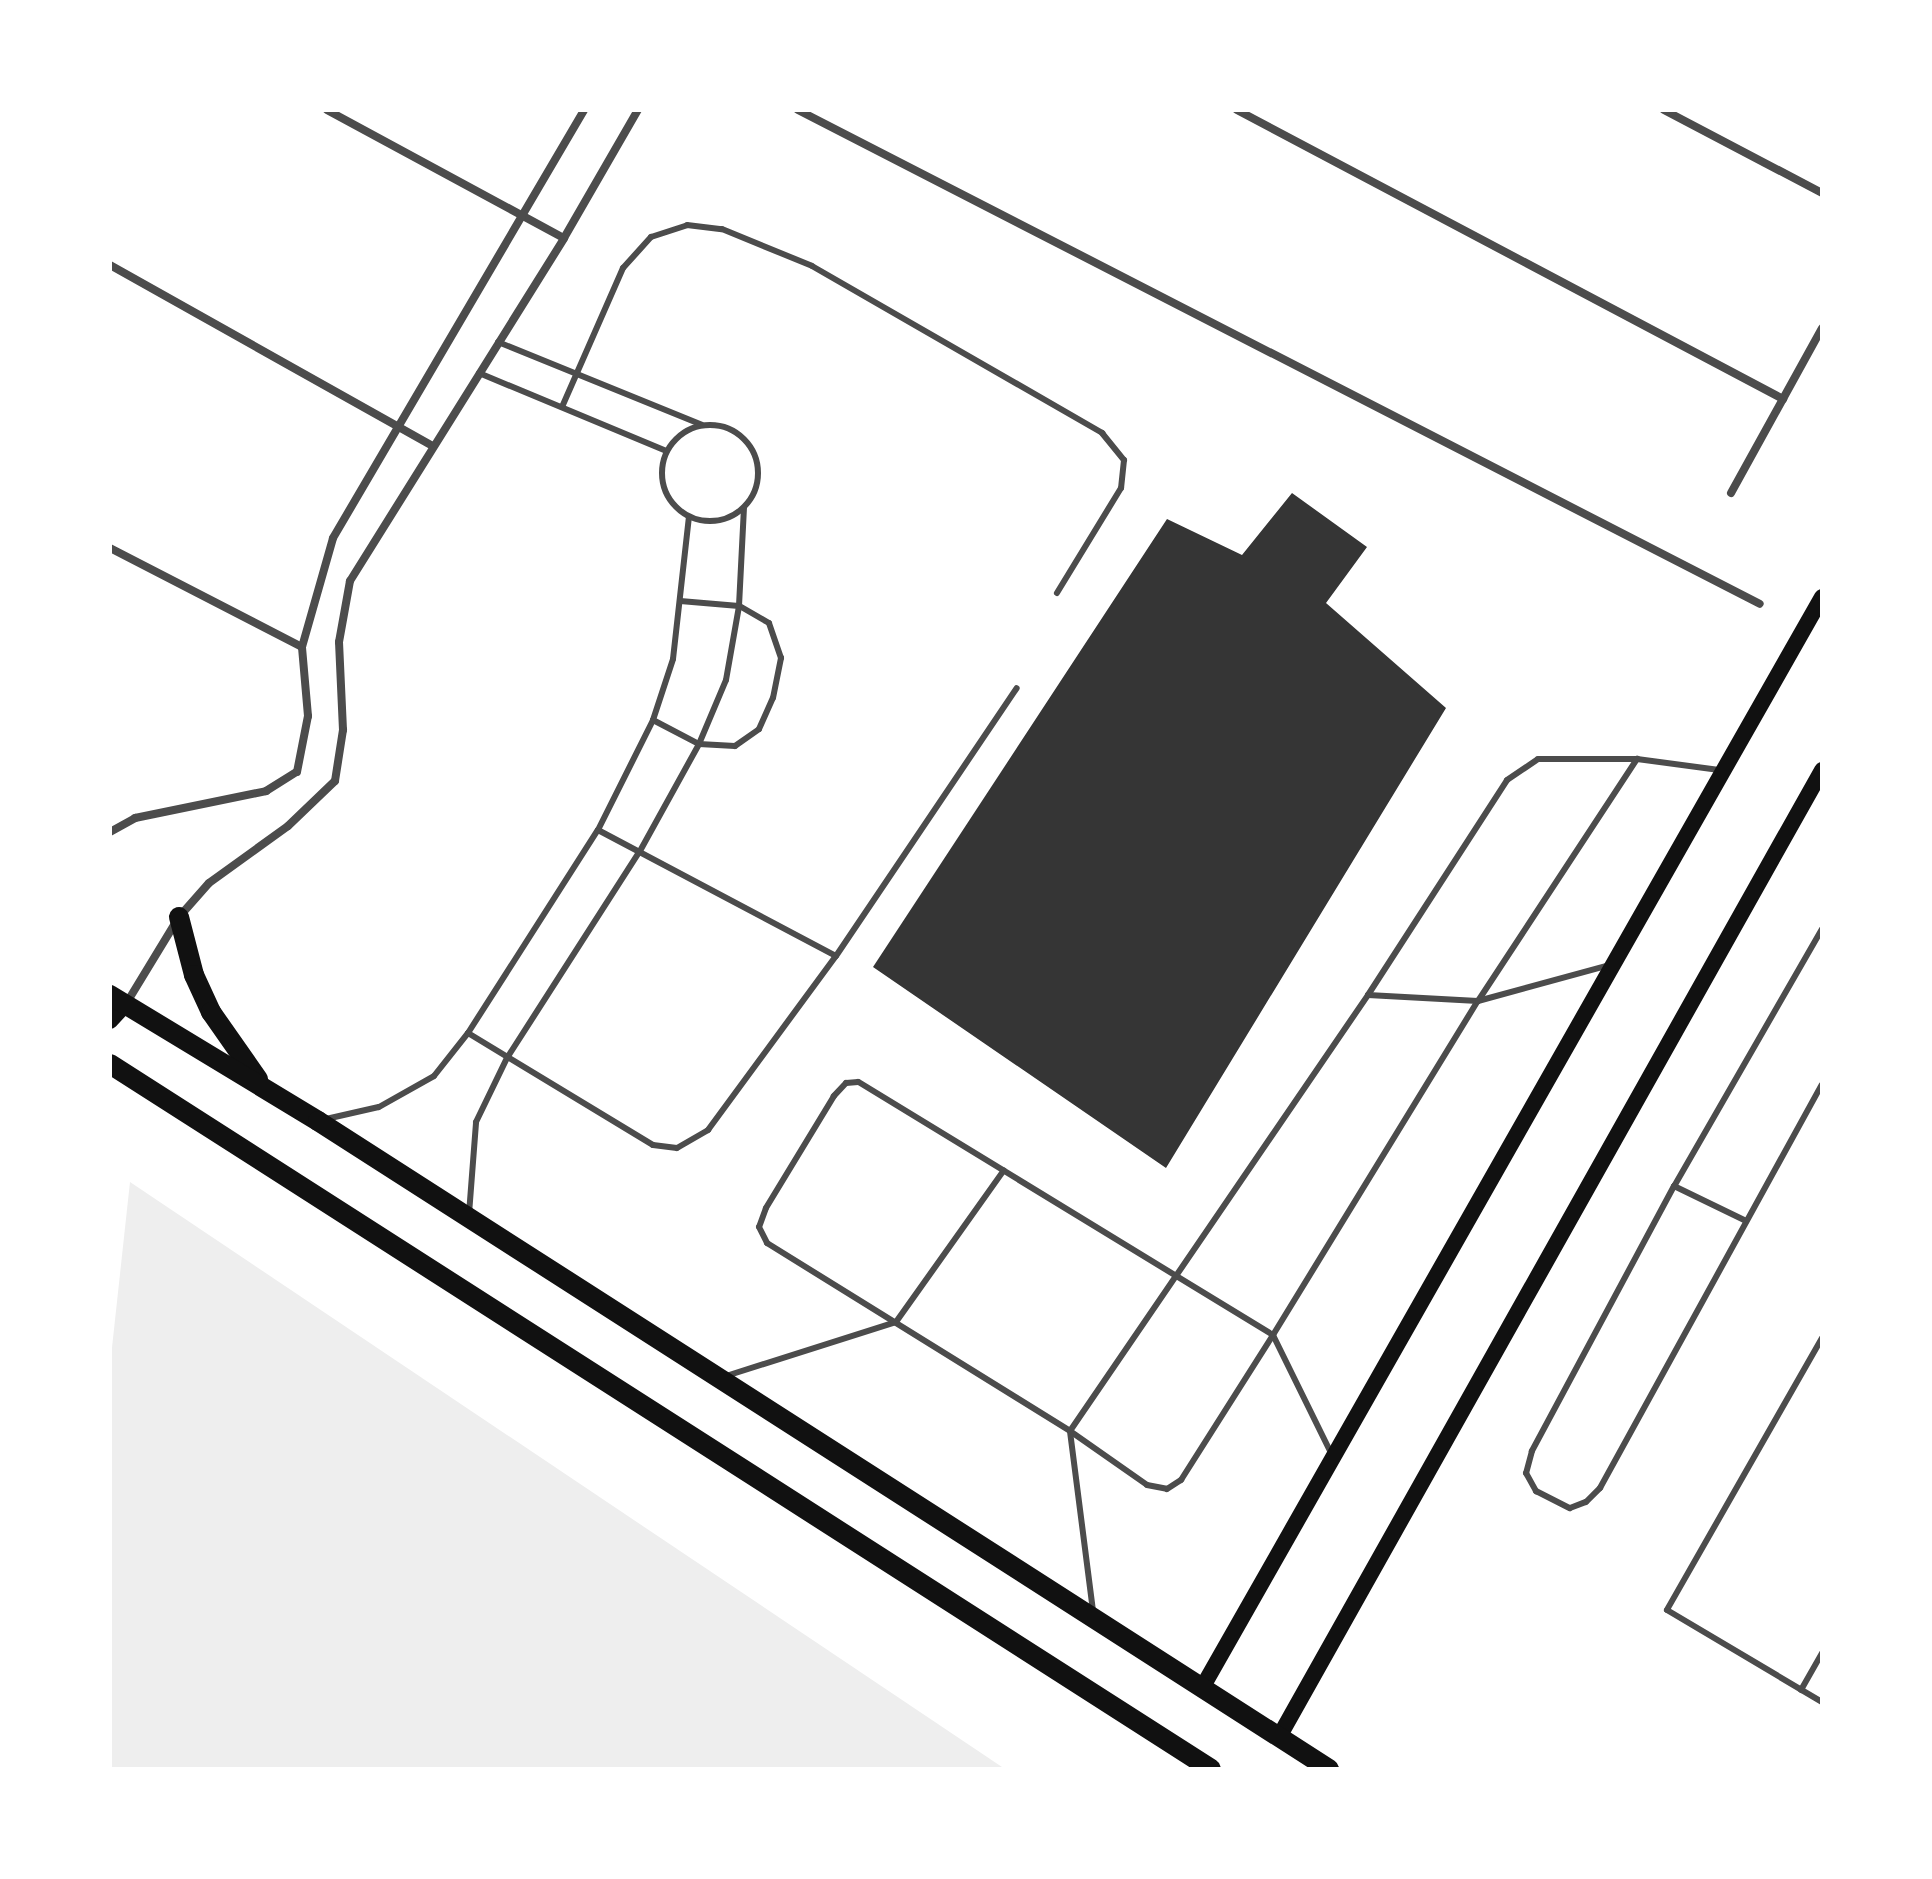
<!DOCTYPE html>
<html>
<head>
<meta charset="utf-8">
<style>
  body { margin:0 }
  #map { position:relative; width:1932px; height:1879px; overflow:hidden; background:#fff; font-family:Signika,sans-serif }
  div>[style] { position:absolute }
  .green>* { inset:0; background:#eee }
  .building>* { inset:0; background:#353535 }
  .service>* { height:6px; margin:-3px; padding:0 3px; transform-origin:3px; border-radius:3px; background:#4c4c4c }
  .service>.ring { margin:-3px; padding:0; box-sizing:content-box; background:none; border:6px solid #4c4c4c; border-radius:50% }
  .minor>* { height:8px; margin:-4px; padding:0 4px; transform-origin:4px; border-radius:4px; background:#4c4c4c }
  .secondary>* { height:16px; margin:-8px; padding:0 8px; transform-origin:8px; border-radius:8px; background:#111 }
  .primary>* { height:20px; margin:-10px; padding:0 10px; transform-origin:10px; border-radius:10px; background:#111 }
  span { translate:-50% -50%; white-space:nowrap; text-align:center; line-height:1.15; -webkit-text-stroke:7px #fff; paint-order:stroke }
  .frame { position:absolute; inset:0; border:112px solid #fff; pointer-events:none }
</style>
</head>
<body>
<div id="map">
  <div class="green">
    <i style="clip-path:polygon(130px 1182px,1005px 1769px,110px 1769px,110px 1366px)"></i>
  </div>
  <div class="building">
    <i style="clip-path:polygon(1292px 493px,1367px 547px,1326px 603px,1446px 708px,1166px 1168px,873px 967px,1167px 519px,1242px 555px)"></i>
  </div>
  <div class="service">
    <i style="left:498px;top:342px;width:220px;rotate:22.1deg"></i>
    <i style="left:479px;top:373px;width:203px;rotate:22.6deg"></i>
    <i style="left:562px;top:407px;width:152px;rotate:-66.3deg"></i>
    <i style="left:623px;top:268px;width:42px;rotate:-47.9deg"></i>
    <i style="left:651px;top:237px;width:38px;rotate:-18deg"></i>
    <i style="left:687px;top:225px;width:35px;rotate:7deg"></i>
    <i style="left:722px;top:229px;width:97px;rotate:22.3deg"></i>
    <i style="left:812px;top:266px;width:335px;rotate:29.9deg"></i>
    <i style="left:1102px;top:433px;width:35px;rotate:51deg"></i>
    <i style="left:1124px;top:460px;width:28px;rotate:96deg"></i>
    <i style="left:1121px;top:488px;width:123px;rotate:121.4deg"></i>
    <i class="ring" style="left:662px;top:425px;width:90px;height:90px"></i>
    <i style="left:653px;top:720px;width:52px;rotate:27.6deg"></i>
    <i style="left:699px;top:744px;width:36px;rotate:3deg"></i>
    <i style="left:735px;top:746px;width:29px;rotate:-35deg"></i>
    <i style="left:759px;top:729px;width:34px;rotate:-66deg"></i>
    <i style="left:773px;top:698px;width:41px;rotate:-78.7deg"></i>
    <i style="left:781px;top:658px;width:37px;rotate:-109deg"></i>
    <i style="left:769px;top:623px;width:34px;rotate:-150deg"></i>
    <i style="left:739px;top:606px;width:59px;rotate:-175.2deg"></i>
    <i style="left:598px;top:830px;width:269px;rotate:27.9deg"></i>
    <i style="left:1822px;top:929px;width:297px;rotate:119.9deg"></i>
    <i style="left:1674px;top:1186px;width:301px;rotate:118.2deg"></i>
    <i style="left:1532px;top:1451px;width:23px;rotate:105deg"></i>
    <i style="left:1526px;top:1473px;width:21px;rotate:61deg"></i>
    <i style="left:1536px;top:1491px;width:38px;rotate:27deg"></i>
    <i style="left:1570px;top:1508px;width:17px;rotate:-21deg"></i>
    <i style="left:1586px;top:1502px;width:20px;rotate:-45deg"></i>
    <i style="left:1600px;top:1488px;width:460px;rotate:-61.2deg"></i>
    <i style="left:1368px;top:995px;width:256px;rotate:-57.1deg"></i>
    <i style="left:1507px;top:780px;width:37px;rotate:-34deg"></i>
    <i style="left:1538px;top:759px;width:99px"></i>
    <i style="left:1637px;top:759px;width:83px;rotate:7.6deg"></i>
    <i style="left:468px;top:1033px;width:216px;rotate:31.2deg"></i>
    <i style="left:653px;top:1145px;width:24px;rotate:7deg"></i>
    <i style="left:677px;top:1148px;width:36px;rotate:-30deg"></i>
    <i style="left:708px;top:1130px;width:216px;rotate:-53.7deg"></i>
    <i style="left:836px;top:956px;width:323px;rotate:-56deg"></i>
    <i style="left:326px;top:1119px;width:54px;rotate:-12.8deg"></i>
    <i style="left:379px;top:1107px;width:63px;rotate:-29.4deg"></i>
    <i style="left:434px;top:1076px;width:55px;rotate:-51.7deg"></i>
    <i style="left:468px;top:1033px;width:241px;rotate:-57.4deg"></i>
    <i style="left:598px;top:830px;width:123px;rotate:-63.4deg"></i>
    <i style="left:653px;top:720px;width:64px;rotate:-71.8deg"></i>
    <i style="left:673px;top:659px;width:143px;rotate:-83.6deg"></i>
    <i style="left:1674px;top:1186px;width:78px;rotate:25.9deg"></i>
    <i style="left:469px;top:1214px;width:92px;rotate:-85.6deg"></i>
    <i style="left:476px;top:1122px;width:71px;rotate:-64.2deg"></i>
    <i style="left:507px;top:1058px;width:246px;rotate:-57.3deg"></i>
    <i style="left:640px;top:851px;width:122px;rotate:-61.1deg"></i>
    <i style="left:699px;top:744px;width:69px;rotate:-67.1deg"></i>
    <i style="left:726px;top:680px;width:75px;rotate:-80deg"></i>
    <i style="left:739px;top:606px;width:98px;rotate:-87.1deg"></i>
    <i style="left:1822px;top:1338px;width:313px;rotate:119.7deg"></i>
    <i style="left:1667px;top:1610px;width:180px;rotate:30.7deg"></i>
    <i style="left:726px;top:1376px;width:178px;rotate:-17.6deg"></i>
    <i style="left:896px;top:1322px;width:186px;rotate:-54.6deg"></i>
    <i style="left:1332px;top:1455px;width:134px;rotate:-116.2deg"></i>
    <i style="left:1273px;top:1335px;width:486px;rotate:-148.6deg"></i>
    <i style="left:858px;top:1082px;width:12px;rotate:175deg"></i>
    <i style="left:846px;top:1083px;width:18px;rotate:133deg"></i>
    <i style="left:834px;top:1096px;width:131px;rotate:121.3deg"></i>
    <i style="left:766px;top:1208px;width:20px;rotate:110deg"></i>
    <i style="left:759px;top:1227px;width:18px;rotate:63deg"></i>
    <i style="left:767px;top:1243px;width:357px;rotate:31.8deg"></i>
    <i style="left:1070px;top:1431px;width:94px;rotate:35deg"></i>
    <i style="left:1147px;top:1485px;width:20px;rotate:11deg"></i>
    <i style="left:1167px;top:1489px;width:17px;rotate:-33deg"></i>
    <i style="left:1181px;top:1480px;width:172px;rotate:-57.6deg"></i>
    <i style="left:1273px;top:1335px;width:392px;rotate:-58.5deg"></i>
    <i style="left:1478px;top:1001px;width:290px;rotate:-56.7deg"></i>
    <i style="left:1093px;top:1611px;width:181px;rotate:-97.3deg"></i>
    <i style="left:1070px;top:1431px;width:528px;rotate:-55.65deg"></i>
    <i style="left:1368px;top:995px;width:110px;rotate:3.1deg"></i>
    <i style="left:1478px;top:1001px;width:137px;rotate:-15.3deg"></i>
    <i style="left:1801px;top:1690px;width:43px;rotate:-60.4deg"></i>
  </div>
  <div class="minor">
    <i style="left:327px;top:110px;width:269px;rotate:28.4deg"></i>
    <i style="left:798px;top:110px;width:1081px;rotate:27.18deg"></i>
    <i style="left:1237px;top:110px;width:618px;rotate:27.89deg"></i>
    <i style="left:1664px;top:110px;width:178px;rotate:27.7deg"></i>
    <i style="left:110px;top:265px;width:370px;rotate:29.3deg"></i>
    <i style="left:1731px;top:493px;width:188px;rotate:-61.1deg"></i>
    <i style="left:110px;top:548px;width:216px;rotate:27.3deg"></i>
    <i style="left:110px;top:832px;width:29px;rotate:-29deg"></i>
    <i style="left:135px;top:818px;width:134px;rotate:-11.6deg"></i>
    <i style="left:266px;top:791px;width:36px;rotate:-32deg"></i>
    <i style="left:297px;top:772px;width:57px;rotate:-78.9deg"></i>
    <i style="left:308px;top:716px;width:69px;rotate:-95deg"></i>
    <i style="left:302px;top:647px;width:113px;rotate:-74.1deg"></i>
    <i style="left:333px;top:538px;width:496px;rotate:-59.6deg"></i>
    <i style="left:126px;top:1004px;width:102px;rotate:-58.7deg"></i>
    <i style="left:179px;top:917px;width:45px;rotate:-48.6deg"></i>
    <i style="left:209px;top:883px;width:97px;rotate:-35.8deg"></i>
    <i style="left:288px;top:826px;width:65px;rotate:-43.8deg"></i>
    <i style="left:335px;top:781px;width:52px;rotate:-81.1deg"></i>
    <i style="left:343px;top:730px;width:88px;rotate:-92.6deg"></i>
    <i style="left:339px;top:642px;width:62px;rotate:-79.8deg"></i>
    <i style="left:350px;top:581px;width:404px;rotate:-58deg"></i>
    <i style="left:564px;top:238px;width:148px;rotate:-60deg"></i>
  </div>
  <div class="secondary">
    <i style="left:110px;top:1021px;width:22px;rotate:-47deg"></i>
    <i style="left:1202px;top:1688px;width:1255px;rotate:-60.39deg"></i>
    <i style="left:1279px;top:1737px;width:1109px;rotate:-60.68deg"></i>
  </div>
  <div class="primary">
    <i style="left:179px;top:917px;width:60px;rotate:75.5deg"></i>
    <i style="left:194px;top:975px;width:41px;rotate:65.3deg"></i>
    <i style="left:211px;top:1012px;width:82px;rotate:55deg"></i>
    <i style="left:110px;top:995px;width:243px;rotate:31.2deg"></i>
    <i style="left:318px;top:1121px;width:1201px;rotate:32.66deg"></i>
    <i style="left:110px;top:1064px;width:1307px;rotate:32.63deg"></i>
  </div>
  <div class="frame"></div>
</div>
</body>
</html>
